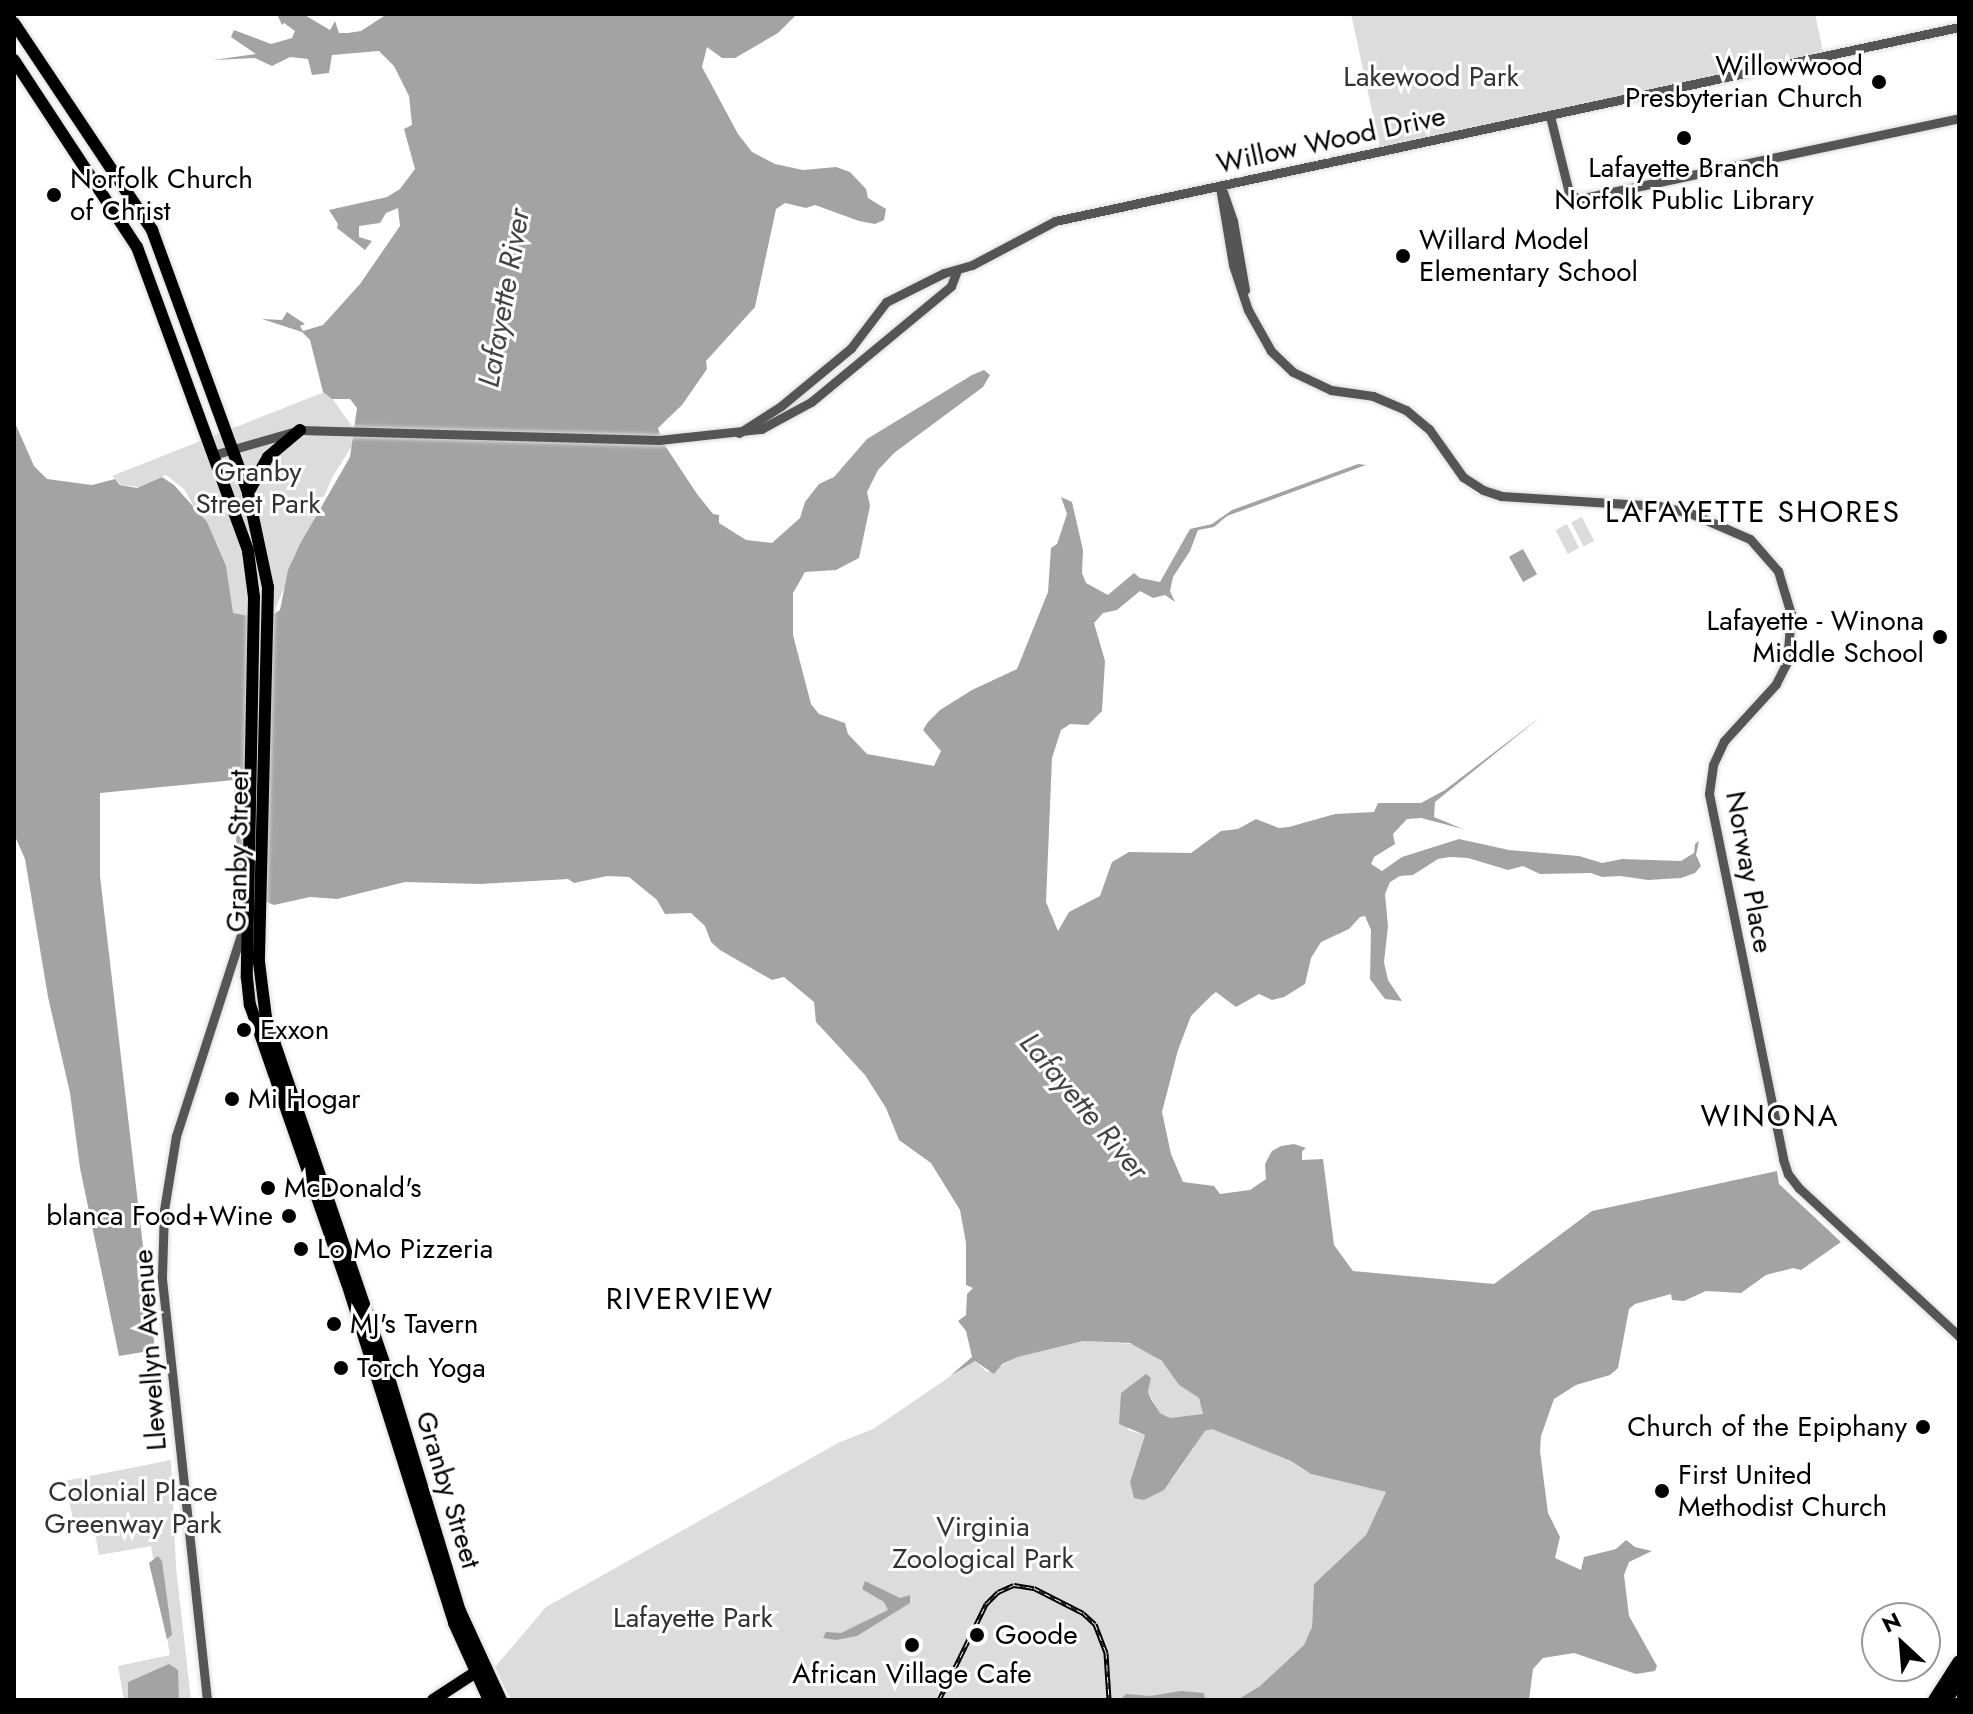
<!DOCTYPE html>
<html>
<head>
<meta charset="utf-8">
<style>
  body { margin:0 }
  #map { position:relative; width:1973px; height:1714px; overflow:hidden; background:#fff; font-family:Jost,sans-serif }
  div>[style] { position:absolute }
  .green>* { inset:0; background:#dcdcdc; transform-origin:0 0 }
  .water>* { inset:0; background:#a3a3a3; transform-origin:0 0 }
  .roads { filter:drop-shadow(0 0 2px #dbdbdb) drop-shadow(0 0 2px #dbdbdb) }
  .minor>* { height:9px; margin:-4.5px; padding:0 4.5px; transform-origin:4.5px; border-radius:4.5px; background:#555 }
  .major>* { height:12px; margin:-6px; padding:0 6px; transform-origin:6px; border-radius:6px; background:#000 }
  .rail>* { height:5px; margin-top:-2.5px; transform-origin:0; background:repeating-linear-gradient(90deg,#fff 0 6px,#000 0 12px); box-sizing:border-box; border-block:2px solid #000 }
  .dots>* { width:22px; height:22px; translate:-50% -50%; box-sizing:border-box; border:4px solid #fff; border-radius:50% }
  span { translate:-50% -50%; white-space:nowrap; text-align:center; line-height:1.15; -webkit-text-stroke:6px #fff; paint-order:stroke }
  .poi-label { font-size:28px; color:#000 }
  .right { translate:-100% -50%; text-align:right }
  .left { translate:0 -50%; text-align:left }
  .park-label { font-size:28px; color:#333 }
  .street-label { font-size:28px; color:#000 }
  .water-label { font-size:30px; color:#444; font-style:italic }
  .neighbourhood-label { font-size:30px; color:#000; letter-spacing:2px }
  .frame { position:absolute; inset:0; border:16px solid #000; pointer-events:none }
  .north { position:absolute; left:1861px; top:1602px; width:80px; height:80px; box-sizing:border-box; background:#fff; border:2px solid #999; border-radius:50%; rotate:334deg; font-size:22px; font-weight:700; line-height:32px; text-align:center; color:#000 }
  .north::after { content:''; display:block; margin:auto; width:28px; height:36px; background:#000; clip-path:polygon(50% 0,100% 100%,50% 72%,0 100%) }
</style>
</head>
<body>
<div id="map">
  <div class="green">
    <i style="clip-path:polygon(1351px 14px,1815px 14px,1824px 56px,1381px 152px)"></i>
    <i style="clip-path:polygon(327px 391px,351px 425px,352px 446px,333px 476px,269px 623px,229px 615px,207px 530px,184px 489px,166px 475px,139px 487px,122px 485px,112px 476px)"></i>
    <i style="left:1582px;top:517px;width:27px;height:12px;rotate:63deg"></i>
    <i style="left:1567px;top:524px;width:27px;height:13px;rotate:63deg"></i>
    <i style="clip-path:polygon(1083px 1341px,1135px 1344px,1145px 1349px,1169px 1367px,1179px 1385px,1199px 1398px,1204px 1410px,1201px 1415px,1170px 1418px,1160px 1413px,1148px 1392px,1151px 1378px,1128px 1430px,1145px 1435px,1130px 1482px,1171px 1481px,1205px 1431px,1212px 1428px,1291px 1461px,1311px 1474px,1386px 1492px,1366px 1535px,1314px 1584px,1312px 1627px,1304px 1645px,1260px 1686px,1237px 1700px,511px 1700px,495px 1667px,546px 1607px,838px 1443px,873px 1429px,967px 1365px,975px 1361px,987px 1372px,1018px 1357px)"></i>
    <i style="clip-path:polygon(171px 1460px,176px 1567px,191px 1700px,124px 1700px,118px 1666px,170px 1655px,151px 1546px,99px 1555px,92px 1517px,73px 1520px,65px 1481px)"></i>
  </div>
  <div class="water">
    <i style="clip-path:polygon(277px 14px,303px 14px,330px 30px,335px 21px,339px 33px,348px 33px,361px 31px,387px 14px,797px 14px,778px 33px,735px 58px,722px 58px,707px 47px,702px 67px,738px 134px,752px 152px,775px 164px,803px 170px,836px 167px,850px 172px,866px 189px,868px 198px,886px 209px,884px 220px,875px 224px,859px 221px,815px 205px,806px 208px,785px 203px,776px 209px,755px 307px,706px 361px,707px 369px,682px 405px,658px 428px,662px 441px,697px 494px,713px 514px,719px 515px,719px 523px,746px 540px,772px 543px,800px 518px,805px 502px,819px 484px,834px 477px,867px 439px,972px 375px,984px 370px,990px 375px,983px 387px,894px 453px,878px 470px,867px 492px,870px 506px,859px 558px,836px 570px,805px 572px,793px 593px,793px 635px,811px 704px,819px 714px,845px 723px,848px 734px,867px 754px,934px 766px,941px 751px,923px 730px,928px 722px,940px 710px,972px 690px,1017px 669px,1048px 592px,1051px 548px,1057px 544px,1067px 514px,1061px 497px,1072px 502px,1083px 550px,1082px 573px,1086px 583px,1108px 595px,1134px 573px,1140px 578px,1160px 582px,1190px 529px,1212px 524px,1232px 510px,1358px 464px,1366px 465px,1227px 516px,1214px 527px,1198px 530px,1190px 551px,1173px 577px,1170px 591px,1175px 602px,1165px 595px,1153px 598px,1140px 591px,1117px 610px,1103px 613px,1094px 623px,1105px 661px,1102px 711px,1088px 725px,1070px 724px,1061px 730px,1052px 758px,1046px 902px,1058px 931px,1069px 912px,1100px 896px,1112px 862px,1129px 852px,1191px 853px,1221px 831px,1238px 829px,1256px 819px,1279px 828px,1289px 827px,1335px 814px,1374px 812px,1378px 803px,1421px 803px,1445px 790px,1543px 715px,1435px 802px,1434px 817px,1463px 829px,1421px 818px,1407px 819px,1393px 834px,1395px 844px,1374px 857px,1371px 864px,1382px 871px,1402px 857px,1459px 839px,1509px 850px,1579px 856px,1602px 863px,1622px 859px,1681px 861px,1694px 853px,1695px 844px,1699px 841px,1696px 855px,1701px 866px,1695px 873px,1681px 878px,1648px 880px,1620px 876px,1602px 877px,1591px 873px,1540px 874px,1523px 866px,1508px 870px,1468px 858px,1450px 857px,1438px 859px,1413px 875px,1400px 876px,1390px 882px,1385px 894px,1388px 926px,1384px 962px,1388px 980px,1402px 1001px,1385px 999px,1370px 979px,1371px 930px,1365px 916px,1360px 917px,1349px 929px,1321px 942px,1311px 958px,1305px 984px,1284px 997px,1272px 1000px,1259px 994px,1236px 1007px,1216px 992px,1212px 995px,1191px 1016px,1178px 1050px,1162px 1112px,1171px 1154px,1183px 1182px,1214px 1186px,1220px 1194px,1250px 1190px,1266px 1179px,1265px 1164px,1272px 1151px,1281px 1146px,1294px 1144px,1306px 1148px,1302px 1151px,1302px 1160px,1323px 1159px,1334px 1245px,1353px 1271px,1494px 1284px,1592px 1211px,1777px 1171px,1779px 1184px,1841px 1242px,1801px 1270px,1793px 1268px,1766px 1275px,1741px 1293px,1706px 1291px,1684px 1301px,1672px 1300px,1671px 1294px,1635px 1304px,1629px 1309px,1618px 1368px,1610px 1375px,1576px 1385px,1554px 1399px,1541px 1436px,1540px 1451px,1548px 1513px,1560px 1537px,1555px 1558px,1581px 1570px,1584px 1557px,1616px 1549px,1626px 1540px,1635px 1547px,1652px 1551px,1629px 1562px,1624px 1575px,1629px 1616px,1657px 1666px,1655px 1671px,1636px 1674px,1574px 1653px,1543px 1658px,1533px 1669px,1529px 1700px,1237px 1700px,1260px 1686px,1304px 1645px,1312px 1627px,1314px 1584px,1366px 1535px,1386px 1492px,1311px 1474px,1291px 1461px,1212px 1429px,1205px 1431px,1164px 1490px,1144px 1500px,1134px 1498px,1130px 1482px,1145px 1435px,1119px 1424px,1121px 1393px,1146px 1374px,1151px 1378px,1148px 1392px,1151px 1399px,1160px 1413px,1170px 1418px,1203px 1414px,1199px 1398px,1179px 1385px,1162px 1361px,1130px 1343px,1083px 1341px,1018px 1357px,1002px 1364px,994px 1374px,975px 1361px,950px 1376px,972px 1357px,966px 1331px,958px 1321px,966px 1315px,967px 1294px,973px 1288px,966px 1285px,966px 1243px,960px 1210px,931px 1163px,899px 1140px,886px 1108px,865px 1075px,816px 1022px,814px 1002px,784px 977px,772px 980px,720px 950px,711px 942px,705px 926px,691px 913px,665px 914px,657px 900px,629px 877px,607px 876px,574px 883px,568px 879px,480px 884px,405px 882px,337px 899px,310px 897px,274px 905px,256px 898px,238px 884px,234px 780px,100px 793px,100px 876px,155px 1350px,119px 1356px,80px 1168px,70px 1093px,48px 997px,25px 859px,14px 834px,14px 411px,15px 423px,34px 466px,47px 479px,92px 485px,115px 479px,120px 485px,137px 488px,162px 477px,174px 485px,207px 522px,226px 566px,233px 613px,248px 616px,274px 614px,280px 610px,288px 570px,300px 544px,350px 457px,357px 408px,350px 399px,332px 399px,323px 392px,310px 340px,302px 332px,262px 319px,282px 320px,287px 312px,305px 324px,300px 326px,303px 331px,323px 325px,360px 284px,400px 226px,398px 208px,386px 213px,380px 223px,359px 226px,359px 237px,372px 241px,365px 250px,337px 228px,338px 224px,329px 210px,387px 197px,400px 189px,415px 169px,404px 129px,412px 125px,409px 96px,394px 66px,379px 51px,332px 55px,329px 73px,312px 75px,308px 59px,290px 57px,272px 66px,255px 58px,213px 60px,256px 54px,231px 37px,234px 30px,271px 44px,292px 38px,295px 31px,284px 23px,282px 25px)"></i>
    <i style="left:1523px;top:549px;width:29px;height:16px;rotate:61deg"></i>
    <i style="clip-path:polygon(158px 1556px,162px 1561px,172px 1635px,167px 1639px,149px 1563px)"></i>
    <i style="clip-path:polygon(865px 1581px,900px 1598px,910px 1595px,910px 1603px,857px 1636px,836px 1640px,823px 1638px,826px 1632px,841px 1633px,888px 1610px,884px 1602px,862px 1589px)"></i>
    <i style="clip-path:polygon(169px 1664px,178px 1670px,179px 1700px,128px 1700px,128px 1682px)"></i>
    <i style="clip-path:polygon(1181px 1691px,1204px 1693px,1205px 1700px,1120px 1700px,1126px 1694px,1150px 1696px)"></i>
  </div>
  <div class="roads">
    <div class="minor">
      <i style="left:1550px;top:116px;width:79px;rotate:76.1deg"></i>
      <i style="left:1569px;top:193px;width:12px;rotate:31deg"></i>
      <i style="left:1579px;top:199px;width:389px;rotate:-12deg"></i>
      <i style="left:1220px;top:187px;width:79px;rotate:80.5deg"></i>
      <i style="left:1233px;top:265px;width:47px;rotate:71.6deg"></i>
      <i style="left:1248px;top:310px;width:47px;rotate:60.7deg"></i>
      <i style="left:1271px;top:351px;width:30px;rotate:44deg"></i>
      <i style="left:1293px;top:372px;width:42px;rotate:25.3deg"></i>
      <i style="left:1331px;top:390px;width:42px;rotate:8.1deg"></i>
      <i style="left:1373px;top:396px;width:36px;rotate:23deg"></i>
      <i style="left:1406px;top:410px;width:30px;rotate:40deg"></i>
      <i style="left:1429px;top:429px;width:59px;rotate:54.7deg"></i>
      <i style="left:1463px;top:477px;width:24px;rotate:33deg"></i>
      <i style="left:1483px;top:490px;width:19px;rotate:18deg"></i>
      <i style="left:1501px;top:496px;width:158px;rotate:3.6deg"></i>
      <i style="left:1659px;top:506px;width:32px;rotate:13deg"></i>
      <i style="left:1690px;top:513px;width:65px;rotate:23.4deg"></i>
      <i style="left:1750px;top:539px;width:43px;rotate:48.8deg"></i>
      <i style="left:1778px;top:571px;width:45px;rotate:73.2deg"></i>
      <i style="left:1791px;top:614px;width:48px;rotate:94.8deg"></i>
      <i style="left:1787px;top:662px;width:25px;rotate:117deg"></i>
      <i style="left:1776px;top:684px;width:77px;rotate:132.4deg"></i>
      <i style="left:1724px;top:741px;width:26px;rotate:115deg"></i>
      <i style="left:1713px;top:765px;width:29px;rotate:98deg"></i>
      <i style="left:1709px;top:794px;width:372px;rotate:78.5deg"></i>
      <i style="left:1783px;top:1159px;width:16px;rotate:72deg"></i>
      <i style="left:1788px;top:1174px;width:18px;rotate:52deg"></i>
      <i style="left:1799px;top:1188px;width:218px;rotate:42.8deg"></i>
      <i style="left:1223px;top:192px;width:31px;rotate:71deg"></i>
      <i style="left:1233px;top:221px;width:70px;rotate:80.1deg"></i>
      <i style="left:739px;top:433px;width:50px;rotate:-32.7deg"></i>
      <i style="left:781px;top:406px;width:91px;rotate:-39.6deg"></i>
      <i style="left:851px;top:348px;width:58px;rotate:-52.7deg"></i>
      <i style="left:886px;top:302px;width:65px;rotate:-26.6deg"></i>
      <i style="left:944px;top:273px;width:29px;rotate:-16deg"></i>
      <i style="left:972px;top:265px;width:94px;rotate:-27.9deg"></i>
      <i style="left:1055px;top:221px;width:925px;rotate:-12.11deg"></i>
      <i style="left:213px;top:455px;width:91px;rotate:-16deg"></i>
      <i style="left:300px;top:430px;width:359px;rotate:1.6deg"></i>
      <i style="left:659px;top:440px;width:103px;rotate:-6.2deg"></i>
      <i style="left:761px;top:429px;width:57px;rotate:-28.4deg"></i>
      <i style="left:811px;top:402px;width:182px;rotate:-39.6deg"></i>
      <i style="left:951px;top:286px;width:14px;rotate:-69deg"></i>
      <i style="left:207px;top:1700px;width:426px;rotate:-96.1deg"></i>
      <i style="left:162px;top:1276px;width:66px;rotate:-88.3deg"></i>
      <i style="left:164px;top:1210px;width:75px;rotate:-80.8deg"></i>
      <i style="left:176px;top:1136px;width:224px;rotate:-72.1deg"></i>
    </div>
    <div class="major">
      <i style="left:14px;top:23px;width:249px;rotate:56.3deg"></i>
      <i style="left:152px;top:230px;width:280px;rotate:69.9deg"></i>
      <i style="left:248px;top:493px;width:96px;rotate:78deg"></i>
      <i style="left:268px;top:587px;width:375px;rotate:91.4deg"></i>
      <i style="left:259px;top:962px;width:56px;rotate:82.9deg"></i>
      <i style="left:266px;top:1018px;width:370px;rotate:71.1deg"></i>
      <i style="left:386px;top:1368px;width:254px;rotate:73.1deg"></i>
      <i style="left:460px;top:1611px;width:98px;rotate:65.3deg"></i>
      <i style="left:14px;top:60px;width:224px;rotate:56.7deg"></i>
      <i style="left:137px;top:247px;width:324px;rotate:69.9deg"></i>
      <i style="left:248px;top:551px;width:46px;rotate:82.6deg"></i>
      <i style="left:254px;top:597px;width:381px;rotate:91.1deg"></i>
      <i style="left:247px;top:978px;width:27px;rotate:84deg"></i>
      <i style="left:250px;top:1005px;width:294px;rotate:70.8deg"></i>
      <i style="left:347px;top:1283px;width:356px;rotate:72.5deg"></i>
      <i style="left:454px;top:1623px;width:85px;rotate:65.6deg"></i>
      <i style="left:248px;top:493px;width:41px;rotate:-60.9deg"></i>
      <i style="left:268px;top:457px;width:42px;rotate:-40.2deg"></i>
      <i style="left:433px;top:1700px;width:59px;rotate:-33.1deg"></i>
      <i style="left:1934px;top:1700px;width:46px;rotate:-57.3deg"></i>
      <i style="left:1947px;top:1700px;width:23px;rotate:-59deg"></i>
    </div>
  </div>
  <div class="rail">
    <i style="left:939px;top:1700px;width:107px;rotate:-63.9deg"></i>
    <i style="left:986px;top:1604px;width:17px;rotate:-45deg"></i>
    <i style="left:998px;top:1592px;width:17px;rotate:-24deg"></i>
    <i style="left:1014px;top:1585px;width:20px;rotate:9deg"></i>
    <i style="left:1034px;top:1588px;width:55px;rotate:27deg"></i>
    <i style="left:1083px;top:1613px;width:16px;rotate:43deg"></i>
    <i style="left:1095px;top:1624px;width:31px;rotate:69deg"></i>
    <i style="left:1106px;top:1653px;width:47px;rotate:86.3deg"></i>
  </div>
  <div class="dots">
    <i style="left:1879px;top:82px;background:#000"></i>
    <i style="left:1684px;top:138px;background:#000"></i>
    <i style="left:54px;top:195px;background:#000"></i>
    <i style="left:1403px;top:256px;background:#000"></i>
    <i style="left:1940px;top:637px;background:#000"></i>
    <i style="left:244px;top:1030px;background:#000"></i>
    <i style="left:232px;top:1099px;background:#000"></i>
    <i style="left:268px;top:1188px;background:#000"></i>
    <i style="left:289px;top:1216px;background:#000"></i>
    <i style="left:301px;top:1249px;background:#000"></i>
    <i style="left:334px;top:1324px;background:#000"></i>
    <i style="left:341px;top:1368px;background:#000"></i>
    <i style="left:1923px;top:1427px;background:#000"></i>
    <i style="left:1662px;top:1491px;background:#000"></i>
    <i style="left:977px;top:1635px;background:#000"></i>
    <i style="left:912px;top:1645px;background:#000"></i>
  </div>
  <div class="poi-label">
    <span class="right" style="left:1863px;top:82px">Willowwood<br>Presbyterian Church</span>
    <span style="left:1684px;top:184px">Lafayette Branch<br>Norfolk Public Library</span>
    <span class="left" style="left:70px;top:195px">Norfolk Church<br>of Christ</span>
    <span class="left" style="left:1419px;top:256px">Willard Model<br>Elementary School</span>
    <span class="right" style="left:1924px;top:637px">Lafayette - Winona<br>Middle School</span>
    <span class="left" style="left:260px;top:1030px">Exxon</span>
    <span class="left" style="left:248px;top:1099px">Mi Hogar</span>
    <span class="left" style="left:284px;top:1188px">McDonald's</span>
    <span class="right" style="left:273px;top:1216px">blanca Food+Wine</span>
    <span class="left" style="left:317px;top:1249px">Lo Mo Pizzeria</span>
    <span class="left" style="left:350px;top:1324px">MJ's Tavern</span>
    <span class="left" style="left:357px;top:1368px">Torch Yoga</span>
    <span class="right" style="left:1907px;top:1427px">Church of the Epiphany</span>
    <span class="left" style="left:1678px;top:1491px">First United<br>Methodist Church</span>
    <span class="left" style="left:995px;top:1635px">Goode</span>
    <span style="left:912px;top:1674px">African Village Cafe</span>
  </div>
  <div class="park-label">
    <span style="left:1431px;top:77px">Lakewood Park</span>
    <span style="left:258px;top:488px">Granby<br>Street Park</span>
    <span style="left:133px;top:1508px">Colonial Place<br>Greenway Park</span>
    <span style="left:983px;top:1543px">Virginia<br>Zoological Park</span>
    <span style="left:693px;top:1618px">Lafayette Park</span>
  </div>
  <div class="street-label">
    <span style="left:1331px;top:140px;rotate:-12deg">Willow Wood Drive</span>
    <span style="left:238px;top:851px;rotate:-89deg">Granby Street</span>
    <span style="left:1749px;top:872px;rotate:80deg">Norway Place</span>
    <span style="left:150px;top:1350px;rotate:-94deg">Llewellyn Avenue</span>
    <span style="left:448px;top:1490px;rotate:73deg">Granby Street</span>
  </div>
  <div class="water-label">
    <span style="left:504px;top:298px;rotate:-80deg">Lafayette River</span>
    <span style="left:1084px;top:1106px;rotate:50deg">Lafayette River</span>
  </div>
  <div class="neighbourhood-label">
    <span style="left:1753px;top:512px">LAFAYETTE SHORES</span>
    <span style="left:1770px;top:1116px">WINONA</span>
    <span style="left:690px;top:1299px">RIVERVIEW</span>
  </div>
  <div class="frame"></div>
  <div class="north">N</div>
</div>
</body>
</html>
